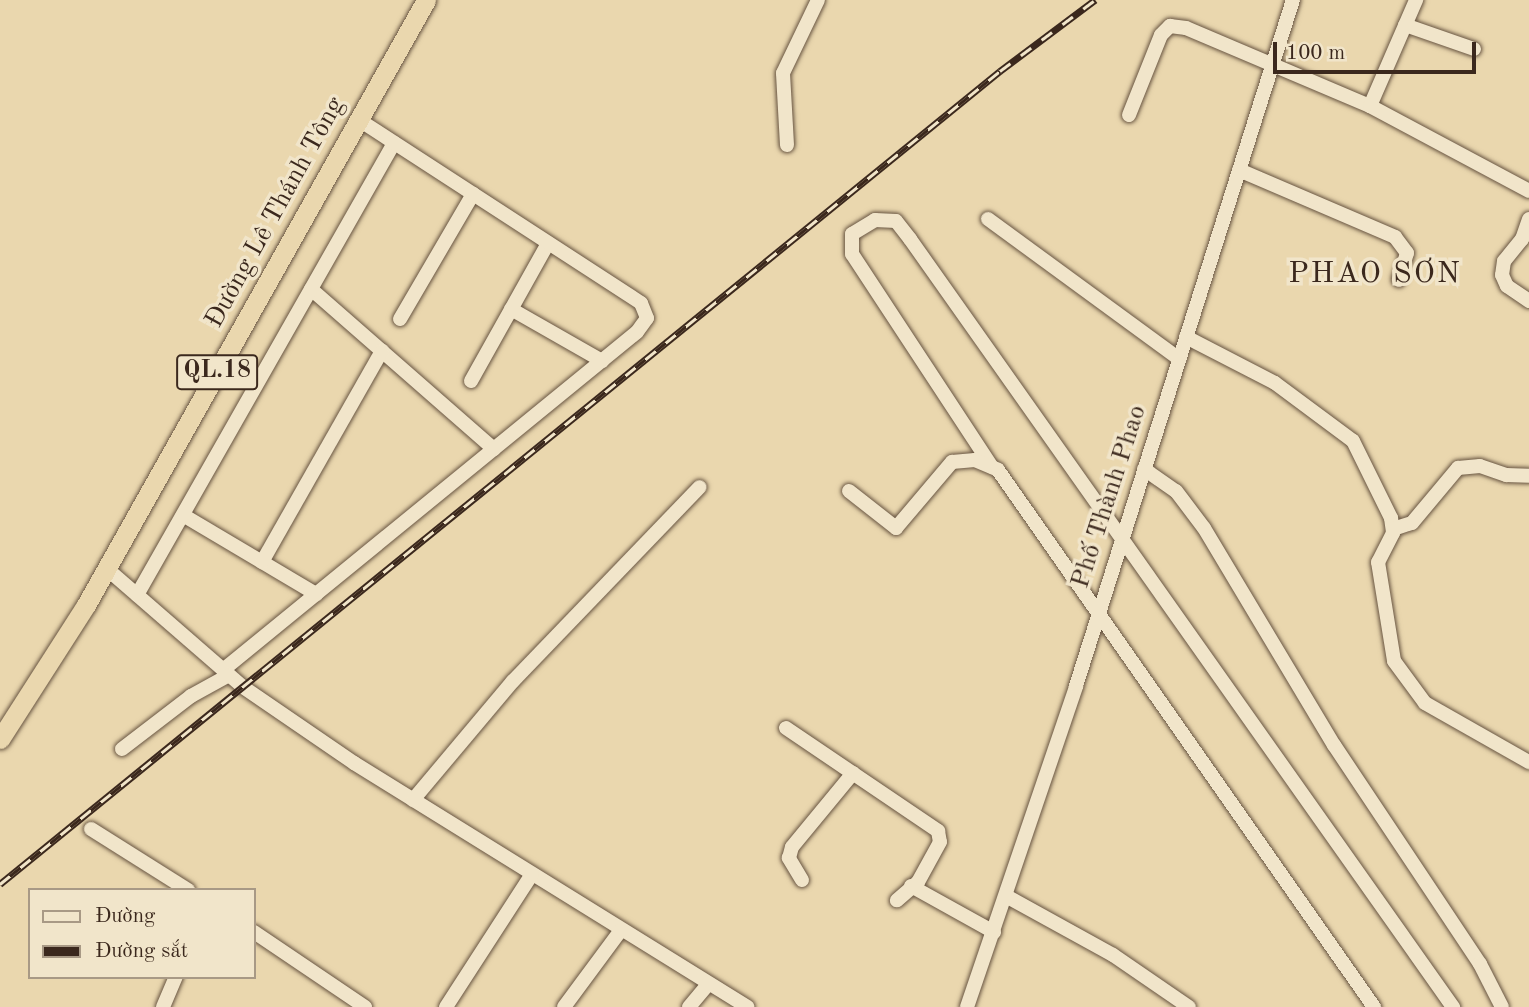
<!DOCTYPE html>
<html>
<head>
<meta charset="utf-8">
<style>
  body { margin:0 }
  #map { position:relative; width:1529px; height:1007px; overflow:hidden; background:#ead7ae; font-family:"Old Standard TT",serif }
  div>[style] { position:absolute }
  .roads { filter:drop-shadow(0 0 2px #675441) drop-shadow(0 0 2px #675441) }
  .minor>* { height:14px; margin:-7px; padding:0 7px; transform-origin:7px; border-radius:7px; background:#f1e5ca }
  .highway>* { height:19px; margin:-9.5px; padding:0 9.5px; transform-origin:9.5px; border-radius:9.5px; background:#ead7ae }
  .rail>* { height:7px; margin-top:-3.5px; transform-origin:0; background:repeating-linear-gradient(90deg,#f1e5ca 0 13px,#3b281d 0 26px); box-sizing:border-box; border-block:2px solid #3b281d }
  span { translate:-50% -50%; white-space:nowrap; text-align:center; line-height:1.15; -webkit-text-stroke:7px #f1e5ca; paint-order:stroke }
  .shield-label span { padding:2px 5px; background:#f1e5ca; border:2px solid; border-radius:5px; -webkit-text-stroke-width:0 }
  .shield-label { font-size:24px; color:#3b281d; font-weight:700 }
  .street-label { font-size:26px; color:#3b281d }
  .quarter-label { font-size:30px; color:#3b281d; letter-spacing:2px }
  .legend { position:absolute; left:28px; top:888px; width:228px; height:91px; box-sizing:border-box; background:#f1e5ca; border:2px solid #a89985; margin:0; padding:9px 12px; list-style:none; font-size:21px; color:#3b281d }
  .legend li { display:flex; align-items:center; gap:14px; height:35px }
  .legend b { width:35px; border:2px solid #a89985 }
  .scale { position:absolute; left:1273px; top:42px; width:203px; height:32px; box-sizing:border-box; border:4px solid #3b281d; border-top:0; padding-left:9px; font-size:21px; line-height:24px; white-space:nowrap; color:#3b281d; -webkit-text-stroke:5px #f1e5ca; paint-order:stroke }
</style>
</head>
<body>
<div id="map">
  <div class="roads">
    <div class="minor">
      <i style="left:1405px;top:25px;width:73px;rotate:19.2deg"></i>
      <i style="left:1370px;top:106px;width:116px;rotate:-66.5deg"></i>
      <i style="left:1129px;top:115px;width:86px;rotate:-68.2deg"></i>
      <i style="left:1161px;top:35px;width:13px;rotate:-45deg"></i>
      <i style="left:1170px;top:26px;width:16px;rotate:7deg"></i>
      <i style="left:1186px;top:28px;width:200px;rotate:23deg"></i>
      <i style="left:1370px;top:106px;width:180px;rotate:28.1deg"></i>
      <i style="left:787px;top:145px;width:72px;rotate:-93.2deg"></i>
      <i style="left:783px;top:73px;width:81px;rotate:-64.4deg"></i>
      <i style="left:1239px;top:170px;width:170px;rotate:23.2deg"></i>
      <i style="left:1395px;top:237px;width:20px;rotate:53deg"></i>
      <i style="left:1407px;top:253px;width:28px;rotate:107deg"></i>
      <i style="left:988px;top:219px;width:237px;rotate:36.2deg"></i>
      <i style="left:1529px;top:219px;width:21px;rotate:109deg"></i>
      <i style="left:1522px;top:239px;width:28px;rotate:129deg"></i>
      <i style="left:1504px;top:261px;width:14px;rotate:98deg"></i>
      <i style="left:1502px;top:275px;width:12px;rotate:66deg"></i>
      <i style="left:1507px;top:286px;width:27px;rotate:34deg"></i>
      <i style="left:311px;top:289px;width:243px;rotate:41.2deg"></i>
      <i style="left:511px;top:309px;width:105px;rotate:29.7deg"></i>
      <i style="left:400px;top:319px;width:145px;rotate:-59.7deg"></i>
      <i style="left:1186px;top:337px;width:100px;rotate:27.3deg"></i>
      <i style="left:1275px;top:383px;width:97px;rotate:36.6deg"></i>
      <i style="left:1353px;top:441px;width:86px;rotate:63.7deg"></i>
      <i style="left:1391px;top:518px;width:15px;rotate:82deg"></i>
      <i style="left:1393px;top:533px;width:33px;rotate:117deg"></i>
      <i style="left:1378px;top:562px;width:100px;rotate:80.8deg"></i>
      <i style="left:1394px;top:661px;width:52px;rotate:53.6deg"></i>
      <i style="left:1425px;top:703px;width:120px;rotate:29.6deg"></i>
      <i style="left:471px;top:381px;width:158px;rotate:-60.8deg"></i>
      <i style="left:992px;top:467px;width:255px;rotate:-123.3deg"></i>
      <i style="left:852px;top:254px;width:20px;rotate:-90deg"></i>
      <i style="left:852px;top:234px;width:27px;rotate:-31deg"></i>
      <i style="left:875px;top:220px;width:21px;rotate:3deg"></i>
      <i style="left:896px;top:221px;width:23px;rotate:52deg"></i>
      <i style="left:910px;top:239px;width:941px;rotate:54.74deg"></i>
      <i style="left:1144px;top:469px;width:39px;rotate:35deg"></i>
      <i style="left:1176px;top:491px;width:46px;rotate:52.9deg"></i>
      <i style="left:1204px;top:528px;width:253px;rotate:59.1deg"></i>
      <i style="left:1334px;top:745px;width:263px;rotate:56.3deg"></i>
      <i style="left:1480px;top:964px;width:48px;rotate:62.9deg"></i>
      <i style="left:849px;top:491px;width:60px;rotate:38.2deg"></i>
      <i style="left:896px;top:528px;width:87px;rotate:-49.7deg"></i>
      <i style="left:952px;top:462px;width:23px;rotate:-5deg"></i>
      <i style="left:975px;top:460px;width:25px;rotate:23deg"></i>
      <i style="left:998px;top:470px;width:656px;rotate:55deg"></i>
      <i style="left:183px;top:515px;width:155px;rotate:30.7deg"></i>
      <i style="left:1393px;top:529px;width:20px;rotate:-18deg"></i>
      <i style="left:1412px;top:523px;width:72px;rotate:-50.1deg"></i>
      <i style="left:1458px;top:468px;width:22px;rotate:-5deg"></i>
      <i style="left:1480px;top:466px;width:28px;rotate:19deg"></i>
      <i style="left:1506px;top:475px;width:23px;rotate:2deg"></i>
      <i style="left:262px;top:562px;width:243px;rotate:-60.4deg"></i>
      <i style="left:106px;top:568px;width:181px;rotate:41deg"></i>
      <i style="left:243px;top:687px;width:135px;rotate:34.4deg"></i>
      <i style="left:354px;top:763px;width:463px;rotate:31.8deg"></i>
      <i style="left:137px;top:595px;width:520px;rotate:-60.38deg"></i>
      <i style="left:223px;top:670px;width:534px;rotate:-39.23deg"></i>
      <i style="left:637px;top:332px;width:17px;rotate:-54deg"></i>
      <i style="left:647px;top:318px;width:16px;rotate:-112deg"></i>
      <i style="left:641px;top:303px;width:336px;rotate:-147deg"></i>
      <i style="left:786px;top:728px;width:184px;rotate:34.1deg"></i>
      <i style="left:938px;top:831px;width:11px;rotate:80deg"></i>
      <i style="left:940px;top:842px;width:46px;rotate:118.8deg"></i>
      <i style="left:918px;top:882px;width:28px;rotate:139deg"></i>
      <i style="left:122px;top:749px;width:87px;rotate:-37.5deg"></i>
      <i style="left:191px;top:696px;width:43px;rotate:-28.9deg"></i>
      <i style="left:413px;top:800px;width:155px;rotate:-50deg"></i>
      <i style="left:513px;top:681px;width:269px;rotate:-46.1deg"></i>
      <i style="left:91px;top:829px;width:115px;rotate:32.2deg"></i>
      <i style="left:802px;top:880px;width:26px;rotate:-121deg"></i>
      <i style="left:789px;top:858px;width:11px;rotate:-75deg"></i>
      <i style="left:792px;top:847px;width:96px;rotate:-50.5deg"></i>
      <i style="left:911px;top:886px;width:95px;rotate:29deg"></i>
      <i style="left:1006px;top:896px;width:122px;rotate:28.9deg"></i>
      <i style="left:1113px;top:955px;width:92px;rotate:34.4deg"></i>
      <i style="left:254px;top:932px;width:134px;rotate:34deg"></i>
      <i style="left:163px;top:1007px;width:33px;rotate:-67deg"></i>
      <i style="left:446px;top:1007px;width:158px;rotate:-57.1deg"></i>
      <i style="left:564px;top:1007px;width:96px;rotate:-53.5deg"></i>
      <i style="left:689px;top:1007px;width:30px;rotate:-50deg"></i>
      <i style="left:967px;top:1007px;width:339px;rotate:-71.2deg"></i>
      <i style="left:1076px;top:686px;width:720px;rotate:-72.45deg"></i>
    </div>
    <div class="highway">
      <i style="left:0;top:739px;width:159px;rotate:-57.3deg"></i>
      <i style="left:86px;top:605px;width:694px;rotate:-60.66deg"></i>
    </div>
  </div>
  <div class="rail">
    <i style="left:0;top:884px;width:1289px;rotate:-39.11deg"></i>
    <i style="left:1000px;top:71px;width:119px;rotate:-36.8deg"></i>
  </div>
  <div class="shield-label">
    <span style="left:217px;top:372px">QL.18</span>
  </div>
  <div class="street-label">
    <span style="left:276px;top:213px;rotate:-61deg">Đường Lê Thánh Tông</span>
    <span style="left:1110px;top:497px;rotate:-72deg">Phố Thành Phao</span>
  </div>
  <div class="quarter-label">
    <span style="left:1375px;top:274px">PHAO SƠN</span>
  </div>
  <ul class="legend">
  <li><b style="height:9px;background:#f1e5ca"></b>Đường</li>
  <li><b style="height:9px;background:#3b281d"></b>Đường sắt</li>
  </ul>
  <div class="scale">100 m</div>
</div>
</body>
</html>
